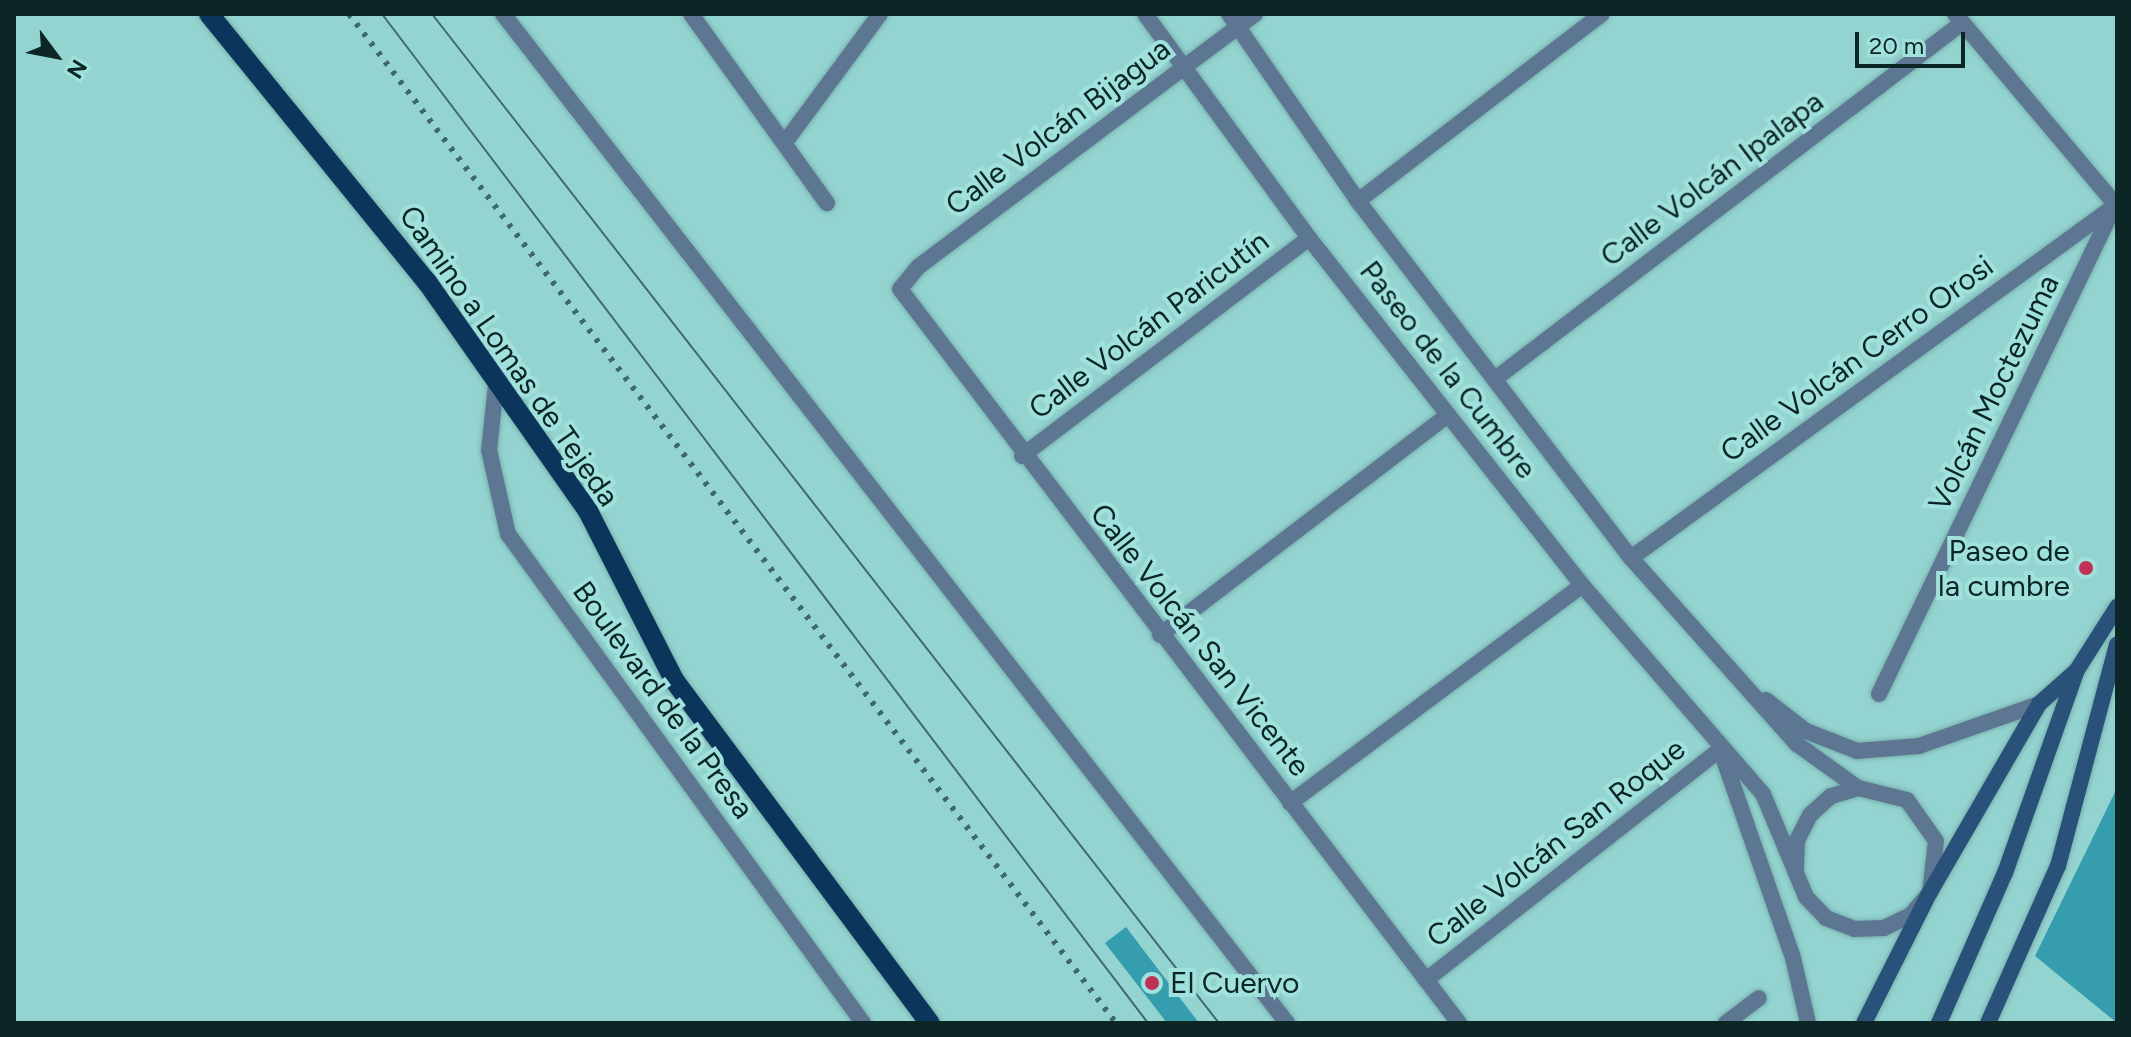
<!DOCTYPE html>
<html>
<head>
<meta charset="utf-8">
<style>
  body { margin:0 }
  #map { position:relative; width:2131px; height:1037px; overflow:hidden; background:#94d4d0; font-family:Figtree,sans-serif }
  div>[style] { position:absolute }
  .building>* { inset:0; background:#359dae }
  .roads { filter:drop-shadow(0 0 2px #79b1ae) drop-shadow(0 0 2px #79b1ae) }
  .service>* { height:16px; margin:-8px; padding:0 8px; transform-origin:8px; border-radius:8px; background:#5d7793 }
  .minor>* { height:16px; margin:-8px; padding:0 8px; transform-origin:8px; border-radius:8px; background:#5d7793 }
  .tertiary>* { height:16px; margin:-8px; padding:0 8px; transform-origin:8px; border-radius:8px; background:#5d7793 }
  .secondary>* { height:16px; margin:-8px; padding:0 8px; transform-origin:8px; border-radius:8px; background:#295179 }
  .primary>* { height:20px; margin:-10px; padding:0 10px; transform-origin:10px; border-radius:10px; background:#0c355b }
  .tram>* { height:2px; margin:-1px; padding:0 1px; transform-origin:1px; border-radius:1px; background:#406a68 }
  .rail>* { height:6px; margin-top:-3px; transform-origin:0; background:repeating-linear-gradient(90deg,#406a68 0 4px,transparent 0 12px) }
  .dots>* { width:22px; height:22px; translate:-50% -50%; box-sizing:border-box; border:4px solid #a0e1dd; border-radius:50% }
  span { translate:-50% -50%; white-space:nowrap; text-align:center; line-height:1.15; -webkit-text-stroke:8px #a0e1dd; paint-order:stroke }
  .street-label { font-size:30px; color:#0b2625 }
  .poi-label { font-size:30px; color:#0b2625 }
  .right { translate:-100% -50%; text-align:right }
  .left { translate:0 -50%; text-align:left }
  .frame { position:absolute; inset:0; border:16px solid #0b2625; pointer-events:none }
  .north { position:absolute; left:16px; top:16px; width:80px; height:80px; -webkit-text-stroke:6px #a0e1dd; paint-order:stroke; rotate:122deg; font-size:22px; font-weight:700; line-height:32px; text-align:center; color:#0b2625 }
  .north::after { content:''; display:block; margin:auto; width:28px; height:36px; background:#0b2625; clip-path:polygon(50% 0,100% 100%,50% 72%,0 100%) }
  .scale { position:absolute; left:1855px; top:32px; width:110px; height:36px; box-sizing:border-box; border:4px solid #0b2625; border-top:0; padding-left:10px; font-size:24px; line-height:28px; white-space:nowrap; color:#0b2625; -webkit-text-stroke:6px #a0e1dd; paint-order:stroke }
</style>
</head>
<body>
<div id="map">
  <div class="building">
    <i style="clip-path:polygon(2117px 788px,2117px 1023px,2035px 956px)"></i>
    <i style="clip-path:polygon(1126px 927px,1199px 1023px,1167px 1023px,1105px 943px)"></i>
  </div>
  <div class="roads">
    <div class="service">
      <i style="left:503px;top:14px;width:1278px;rotate:52.15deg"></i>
    </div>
    <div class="minor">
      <i style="left:691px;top:14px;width:233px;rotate:54.3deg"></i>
      <i style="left:1255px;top:14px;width:421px;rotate:143.1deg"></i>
      <i style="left:918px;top:267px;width:28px;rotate:129deg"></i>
      <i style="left:900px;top:289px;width:923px;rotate:52.71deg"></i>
      <i style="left:786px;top:141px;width:158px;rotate:-53.5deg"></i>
      <i style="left:1358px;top:201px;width:307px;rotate:-37.5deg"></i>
      <i style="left:1495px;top:379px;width:587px;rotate:-37.32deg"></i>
      <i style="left:496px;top:385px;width:65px;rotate:96.1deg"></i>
      <i style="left:489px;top:450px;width:86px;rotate:77.3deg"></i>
      <i style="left:508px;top:534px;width:604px;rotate:54.02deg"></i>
      <i style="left:1022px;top:456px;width:360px;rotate:-37.2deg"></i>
      <i style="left:1631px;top:558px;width:600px;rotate:-36.05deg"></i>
      <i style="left:2116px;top:205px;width:250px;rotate:-130.1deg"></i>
      <i style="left:1160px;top:635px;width:362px;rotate:-37.4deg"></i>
      <i style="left:1879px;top:694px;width:541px;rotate:-64.24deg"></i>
      <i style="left:1290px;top:803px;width:364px;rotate:-36.7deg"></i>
      <i style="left:1426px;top:980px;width:375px;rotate:-38.1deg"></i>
      <i style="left:1726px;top:1023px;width:41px;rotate:-37.1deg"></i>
    </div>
    <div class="tertiary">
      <i style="left:1145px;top:14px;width:278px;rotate:53.8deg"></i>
      <i style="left:1309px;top:238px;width:442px;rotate:51.8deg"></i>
      <i style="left:1582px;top:585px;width:276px;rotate:49.1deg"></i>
      <i style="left:1763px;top:794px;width:112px;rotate:67.3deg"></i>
      <i style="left:1806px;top:897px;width:29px;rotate:46deg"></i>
      <i style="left:1826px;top:918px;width:30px;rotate:21deg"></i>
      <i style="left:1854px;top:929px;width:30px;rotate:-2deg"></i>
      <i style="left:1884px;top:928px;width:30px;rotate:-26deg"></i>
      <i style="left:1911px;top:915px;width:30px;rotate:-50deg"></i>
      <i style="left:1930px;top:892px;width:51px;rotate:-83.3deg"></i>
      <i style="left:1936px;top:841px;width:50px;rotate:-125.3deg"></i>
      <i style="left:1907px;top:800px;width:50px;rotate:-166.2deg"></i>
      <i style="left:1858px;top:788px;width:28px;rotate:163deg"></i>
      <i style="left:1831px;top:796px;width:28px;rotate:138deg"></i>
      <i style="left:1810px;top:815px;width:28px;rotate:117deg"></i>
      <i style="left:1797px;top:840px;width:29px;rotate:92deg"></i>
      <i style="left:1229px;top:14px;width:227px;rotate:55.4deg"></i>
      <i style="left:1358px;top:201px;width:449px;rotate:52.6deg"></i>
      <i style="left:1631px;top:558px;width:249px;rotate:48.3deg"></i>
      <i style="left:1797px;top:744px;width:75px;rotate:35.8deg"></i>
      <i style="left:1766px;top:700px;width:51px;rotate:37.8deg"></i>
      <i style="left:1806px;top:731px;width:55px;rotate:21.4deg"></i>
      <i style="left:1857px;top:751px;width:62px;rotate:-4.6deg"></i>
      <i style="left:1919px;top:746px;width:127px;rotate:-19.3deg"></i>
      <i style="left:1722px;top:754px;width:216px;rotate:70.8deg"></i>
      <i style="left:1793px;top:958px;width:67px;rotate:77deg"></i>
    </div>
    <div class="secondary">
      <i style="left:1864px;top:1023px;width:147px;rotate:-63.3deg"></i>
      <i style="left:1930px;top:892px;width:217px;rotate:-59.9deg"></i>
      <i style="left:2039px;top:704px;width:50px;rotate:-41.7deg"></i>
      <i style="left:1939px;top:1023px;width:164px;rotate:-66.3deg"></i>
      <i style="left:2005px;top:873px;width:215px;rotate:-70.5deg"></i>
      <i style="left:2077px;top:670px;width:75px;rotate:-57.6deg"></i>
      <i style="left:1988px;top:1023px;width:172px;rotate:-66deg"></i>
      <i style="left:2058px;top:866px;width:229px;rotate:-75.1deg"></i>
    </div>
    <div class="primary">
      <i style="left:209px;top:14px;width:345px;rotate:50.9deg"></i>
      <i style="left:427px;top:282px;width:280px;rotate:54.9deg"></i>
      <i style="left:588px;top:511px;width:190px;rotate:63deg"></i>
      <i style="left:674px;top:680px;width:428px;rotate:53.3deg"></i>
    </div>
  </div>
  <div class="tram">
    <i style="left:382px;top:14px;width:1267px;rotate:52.8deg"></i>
    <i style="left:432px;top:14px;width:1280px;rotate:52.05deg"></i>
  </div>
  <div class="rail">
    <i style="left:349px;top:14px;width:1267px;rotate:52.76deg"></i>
  </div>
  <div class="dots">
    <i style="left:2086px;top:568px;background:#bf3055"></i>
    <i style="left:1152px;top:983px;background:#bf3055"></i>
  </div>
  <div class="street-label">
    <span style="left:1058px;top:127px;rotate:-37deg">Calle Volcán Bijagua</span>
    <span style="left:1712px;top:179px;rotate:-37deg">Calle Volcán Ipalapa</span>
    <span style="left:1149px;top:325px;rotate:-37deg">Calle Volcán Paricutín</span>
    <span style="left:509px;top:356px;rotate:55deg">Camino a Lomas de Tejeda</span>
    <span style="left:1857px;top:359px;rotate:-36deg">Calle Volcán Cerro Orosi</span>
    <span style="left:1448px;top:370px;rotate:52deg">Paseo de la Cumbre</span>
    <span style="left:1994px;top:393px;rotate:-64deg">Volcán Moctezuma</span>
    <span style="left:1200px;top:640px;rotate:52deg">Calle Volcán San Vicente</span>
    <span style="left:663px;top:700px;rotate:54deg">Boulevard de la Presa</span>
    <span style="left:1556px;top:843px;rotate:-38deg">Calle Volcán San Roque</span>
  </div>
  <div class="poi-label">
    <span class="right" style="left:2070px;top:568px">Paseo de<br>la cumbre</span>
    <span class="left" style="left:1170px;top:983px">El Cuervo</span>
  </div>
  <div class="frame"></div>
  <div class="north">N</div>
  <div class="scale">20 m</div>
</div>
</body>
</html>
